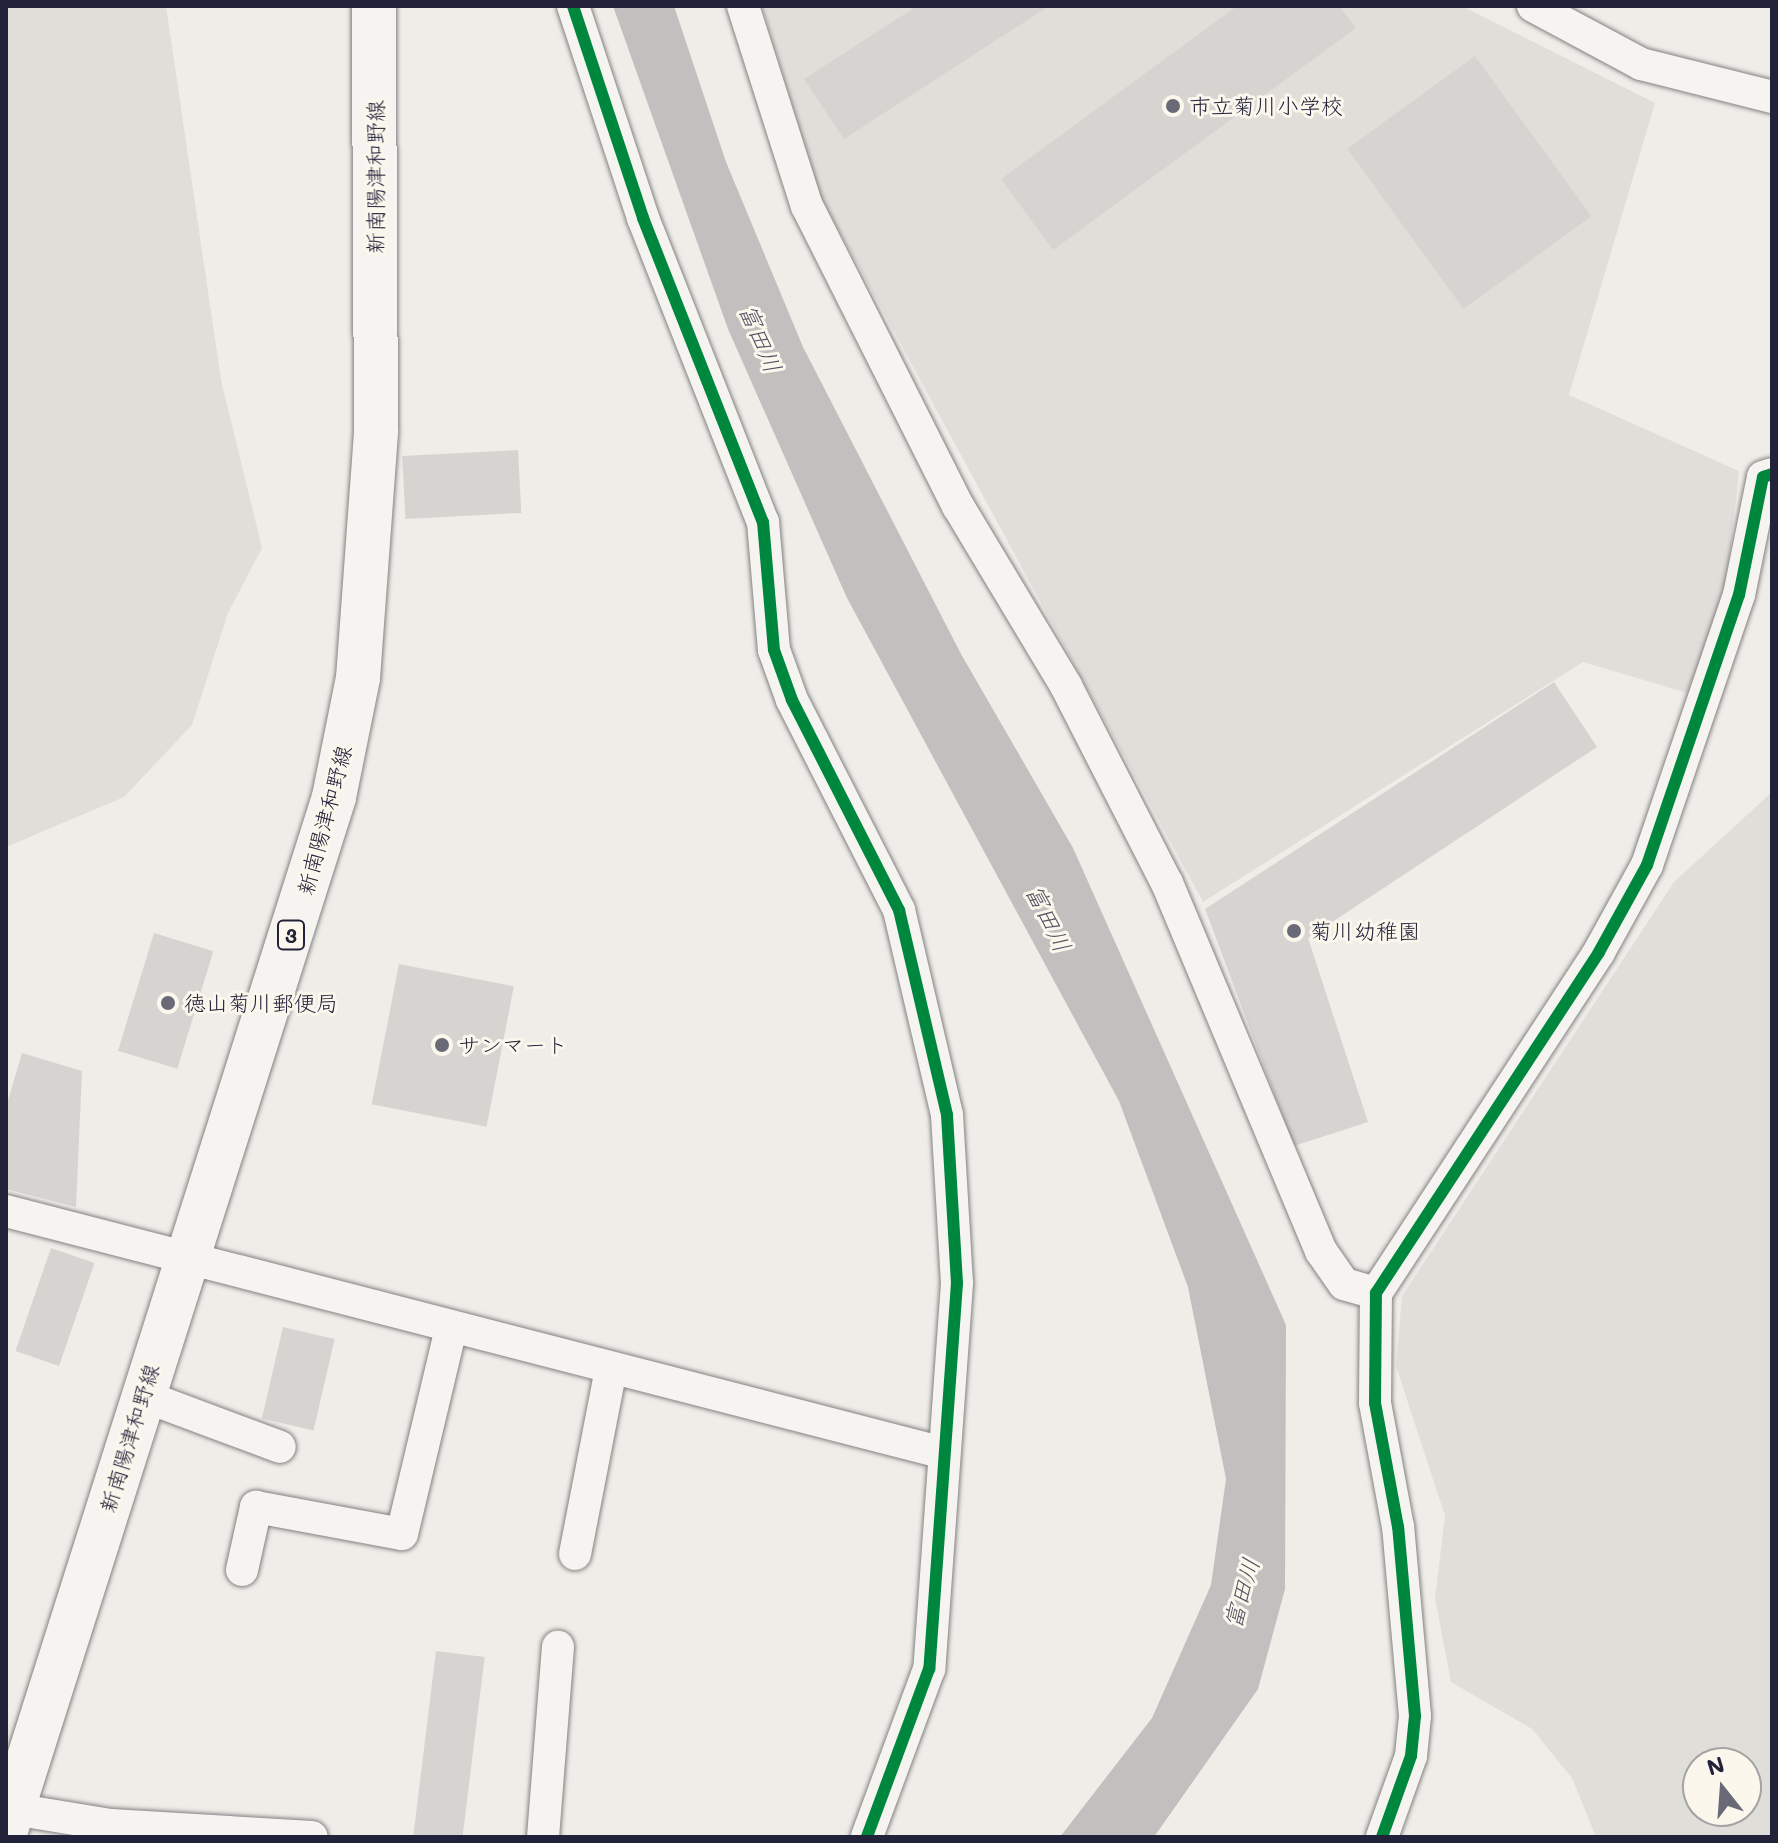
<!DOCTYPE html>
<html>
<head>
<meta charset="utf-8">
<style>
  body { margin:0 }
  #map { position:relative; width:1778px; height:1843px; overflow:hidden; background:#efede8; font-family:Mali,"Klee One",sans-serif }
  div>[style] { position:absolute }
  .built>* { inset:0; background:#e1ded9 }
  .green>* { inset:0; background:#e0ded9 }
  .water>* { inset:0; background:#c2bfbf }
  .building>* { inset:0; background:#d6d4d1; transform-origin:0 0 }
  .roads { filter:drop-shadow(0 0 2px #838284) drop-shadow(0 0 2px #838284) }
  .street>* { height:32px; margin:-16px; padding:0 16px; transform-origin:16px; border-radius:16px; background:#f5f4f0 }
  .primary>* { height:44px; margin:-22px; padding:0 22px; transform-origin:22px; border-radius:22px; background:#f5f4f0 }
  .cycleway>* { height:12px; margin:-6px; padding:0 6px; transform-origin:6px; border-radius:6px; background:#00873e }
  .dots>* { width:22px; height:22px; translate:-50% -50%; box-sizing:border-box; border:4px solid #fbf7ec; border-radius:50% }
  span { translate:-50% -50%; white-space:nowrap; text-align:center; line-height:1.15; -webkit-text-stroke:6px #fbf7ec; paint-order:stroke }
  .shield-label span { padding:2px 6px; background:#fbf7ec; border:2px solid; border-radius:6px; -webkit-text-stroke-width:0 }
  .shield-label { font-size:20px; color:#22223b; font-weight:700 }
  .poi-label { font-size:22px; color:#22223b }
  .left { translate:0 -50%; text-align:left }
  .street-label { font-size:22px; color:#22223b }
  .water-label { font-size:24px; color:#535263; font-style:italic }
  .frame { position:absolute; inset:0; border:8px solid #22223b; pointer-events:none }
  .north { position:absolute; left:1682px; top:1747px; width:80px; height:80px; box-sizing:border-box; background:#fbf7ec; border:2px solid #a4a2a5; border-radius:50%; rotate:343deg; font-size:22px; font-weight:700; line-height:32px; text-align:center; color:#22223b }
  .north::after { content:''; display:block; margin:auto; width:28px; height:36px; background:#6a6978; clip-path:polygon(50% 0,100% 100%,50% 72%,0 100%) }
</style>
</head>
<body>
<div id="map">
  <div class="built">
    <i style="clip-path:polygon(762px 6px,1462px 6px,1655px 103px,1569px 395px,1739px 471px,1728px 573px,1691px 694px,1583px 662px,1203px 902px,820px 195px)"></i>
  </div>
  <div class="green">
    <i style="clip-path:polygon(6px 6px,166px 6px,221px 380px,262px 548px,228px 613px,192px 725px,124px 797px,6px 847px)"></i>
    <i style="clip-path:polygon(evenodd,1772px 792px,1772px 1837px,1596px 1837px,1572px 1778px,1532px 1729px,1451px 1682px,1435px 1598px,1445px 1516px,1396px 1366px,1402px 1296px,1674px 882px,1772px 792px,1698px 1763px,1746px 1763px,1746px 1811px,1698px 1811px,1698px 1763px)"></i>
  </div>
  <div class="water">
    <i style="clip-path:polygon(613px 6px,674px 6px,726px 162px,803px 347px,961px 654px,1073px 848px,1286px 1325px,1285px 1589px,1258px 1689px,1154px 1837px,1060px 1837px,1152px 1718px,1211px 1585px,1226px 1479px,1188px 1287px,1119px 1101px,847px 598px,728px 329px)"></i>
  </div>
  <div class="building">
    <i style="clip-path:polygon(917px 6px,1049px 6px,844px 139px,804px 79px)"></i>
    <i style="clip-path:polygon(1237px 6px,1339px 6px,1356px 28px,1053px 250px,1001px 179px)"></i>
    <i style="left:1475px;top:56px;width:198px;height:158px;rotate:54deg"></i>
    <i style="left:518px;top:450px;width:63px;height:116px;rotate:87deg"></i>
    <i style="clip-path:polygon(1554px 682px,1597px 747px,1308px 938px,1368px 1122px,1294px 1146px,1205px 909px)"></i>
    <i style="left:154px;top:933px;width:62px;height:123px;rotate:17deg"></i>
    <i style="left:399px;top:964px;width:117px;height:143px;rotate:11deg"></i>
    <i style="clip-path:polygon(22px 1053px,82px 1071px,76px 1207px,6px 1189px,6px 1107px)"></i>
    <i style="left:51px;top:1248px;width:46px;height:109px;rotate:19deg"></i>
    <i style="left:283px;top:1327px;width:53px;height:94px;rotate:13deg"></i>
    <i style="left:436px;top:1651px;width:49px;height:186px;rotate:7deg"></i>
  </div>
  <div class="roads">
    <div class="street">
      <i style="left:573px;top:6px;width:223px;rotate:71.7deg"></i>
      <i style="left:643px;top:218px;width:327px;rotate:68.5deg"></i>
      <i style="left:763px;top:522px;width:128px;rotate:85.1deg"></i>
      <i style="left:774px;top:650px;width:53px;rotate:70.2deg"></i>
      <i style="left:792px;top:700px;width:236px;rotate:63deg"></i>
      <i style="left:899px;top:910px;width:211px;rotate:76.8deg"></i>
      <i style="left:947px;top:1115px;width:168px;rotate:86.6deg"></i>
      <i style="left:957px;top:1283px;width:387px;rotate:94.1deg"></i>
      <i style="left:929px;top:1669px;width:179px;rotate:110.3deg"></i>
      <i style="left:743px;top:6px;width:210px;rotate:72.3deg"></i>
      <i style="left:807px;top:206px;width:336px;rotate:63.3deg"></i>
      <i style="left:958px;top:506px;width:210px;rotate:59deg"></i>
      <i style="left:1066px;top:686px;width:221px;rotate:62.9deg"></i>
      <i style="left:1167px;top:883px;width:399px;rotate:67.3deg"></i>
      <i style="left:1321px;top:1251px;width:40px;rotate:55.1deg"></i>
      <i style="left:1344px;top:1284px;width:33px;rotate:16deg"></i>
      <i style="left:1533px;top:6px;width:123px;rotate:28.2deg"></i>
      <i style="left:1641px;top:64px;width:135px;rotate:14.1deg"></i>
      <i style="left:6px;top:1211px;width:969px;rotate:14.47deg"></i>
      <i style="left:141px;top:1395px;width:148px;rotate:20.5deg"></i>
      <i style="left:575px;top:1554px;width:188px;rotate:-79deg"></i>
      <i style="left:242px;top:1570px;width:65px;rotate:-77.5deg"></i>
      <i style="left:256px;top:1507px;width:148px;rotate:10.5deg"></i>
      <i style="left:402px;top:1534px;width:211px;rotate:-76.6deg"></i>
      <i style="left:13px;top:1809px;width:99px;rotate:9.3deg"></i>
      <i style="left:111px;top:1825px;width:201px;rotate:3.4deg"></i>
      <i style="left:543px;top:1837px;width:191px;rotate:-85.5deg"></i>
      <i style="left:1382px;top:1837px;width:86px;rotate:-70.3deg"></i>
      <i style="left:1411px;top:1756px;width:40px;rotate:-84.3deg"></i>
      <i style="left:1415px;top:1716px;width:190px;rotate:-95.1deg"></i>
      <i style="left:1398px;top:1527px;width:126px;rotate:-100.5deg"></i>
      <i style="left:1375px;top:1403px;width:110px;rotate:-89.5deg"></i>
      <i style="left:1376px;top:1293px;width:407px;rotate:-56.8deg"></i>
      <i style="left:1599px;top:952px;width:99px;rotate:-61.1deg"></i>
      <i style="left:1647px;top:865px;width:285px;rotate:-71.2deg"></i>
      <i style="left:1739px;top:595px;width:120px;rotate:-78.5deg"></i>
      <i style="left:1763px;top:477px;width:9px;rotate:-18deg"></i>
    </div>
    <div class="primary">
      <i style="left:6px;top:1830px;width:1084px;rotate:-72.38deg"></i>
      <i style="left:334px;top:797px;width:121px;rotate:-78.6deg"></i>
      <i style="left:358px;top:678px;width:249px;rotate:-85.8deg"></i>
      <i style="left:376px;top:430px;width:424px;rotate:-90.3deg"></i>
    </div>
  </div>
  <div class="cycleway">
    <i style="left:573px;top:6px;width:223px;rotate:71.7deg"></i>
    <i style="left:643px;top:218px;width:327px;rotate:68.5deg"></i>
    <i style="left:763px;top:522px;width:128px;rotate:85.1deg"></i>
    <i style="left:774px;top:650px;width:53px;rotate:70.2deg"></i>
    <i style="left:792px;top:700px;width:236px;rotate:63deg"></i>
    <i style="left:899px;top:910px;width:211px;rotate:76.8deg"></i>
    <i style="left:947px;top:1115px;width:168px;rotate:86.6deg"></i>
    <i style="left:957px;top:1283px;width:387px;rotate:94.1deg"></i>
    <i style="left:929px;top:1669px;width:179px;rotate:110.3deg"></i>
    <i style="left:1382px;top:1837px;width:86px;rotate:-70.3deg"></i>
    <i style="left:1411px;top:1756px;width:40px;rotate:-84.3deg"></i>
    <i style="left:1415px;top:1716px;width:190px;rotate:-95.1deg"></i>
    <i style="left:1398px;top:1527px;width:126px;rotate:-100.5deg"></i>
    <i style="left:1375px;top:1403px;width:110px;rotate:-89.5deg"></i>
    <i style="left:1376px;top:1293px;width:407px;rotate:-56.8deg"></i>
    <i style="left:1599px;top:952px;width:99px;rotate:-61.1deg"></i>
    <i style="left:1647px;top:865px;width:285px;rotate:-71.2deg"></i>
    <i style="left:1739px;top:595px;width:120px;rotate:-78.5deg"></i>
    <i style="left:1763px;top:477px;width:9px;rotate:-18deg"></i>
  </div>
  <div class="dots">
    <i style="left:1173px;top:106px;background:#6a6978"></i>
    <i style="left:1294px;top:931px;background:#6a6978"></i>
    <i style="left:168px;top:1003px;background:#6a6978"></i>
    <i style="left:442px;top:1045px;background:#6a6978"></i>
  </div>
  <div class="shield-label">
    <span style="left:291px;top:935px">3</span>
  </div>
  <div class="poi-label">
    <span class="left" style="left:1189px;top:106px">市立菊川小学校</span>
    <span class="left" style="left:1310px;top:931px">菊川幼稚園</span>
    <span class="left" style="left:184px;top:1003px">徳山菊川郵便局</span>
    <span class="left" style="left:458px;top:1045px">サンマート</span>
  </div>
  <div class="street-label">
    <span style="left:375px;top:177px;rotate:-90deg">新南陽津和野線</span>
    <span style="left:324px;top:820px;rotate:-75deg">新南陽津和野線</span>
    <span style="left:129px;top:1438px;rotate:-73deg">新南陽津和野線</span>
  </div>
  <div class="water-label">
    <span style="left:761px;top:338px;rotate:67deg">富田川</span>
    <span style="left:1049px;top:918px;rotate:64deg">富田川</span>
    <span style="left:1241px;top:1593px;rotate:-74deg">富田川</span>
  </div>
  <div class="frame"></div>
  <div class="north">N</div>
</div>
</body>
</html>
